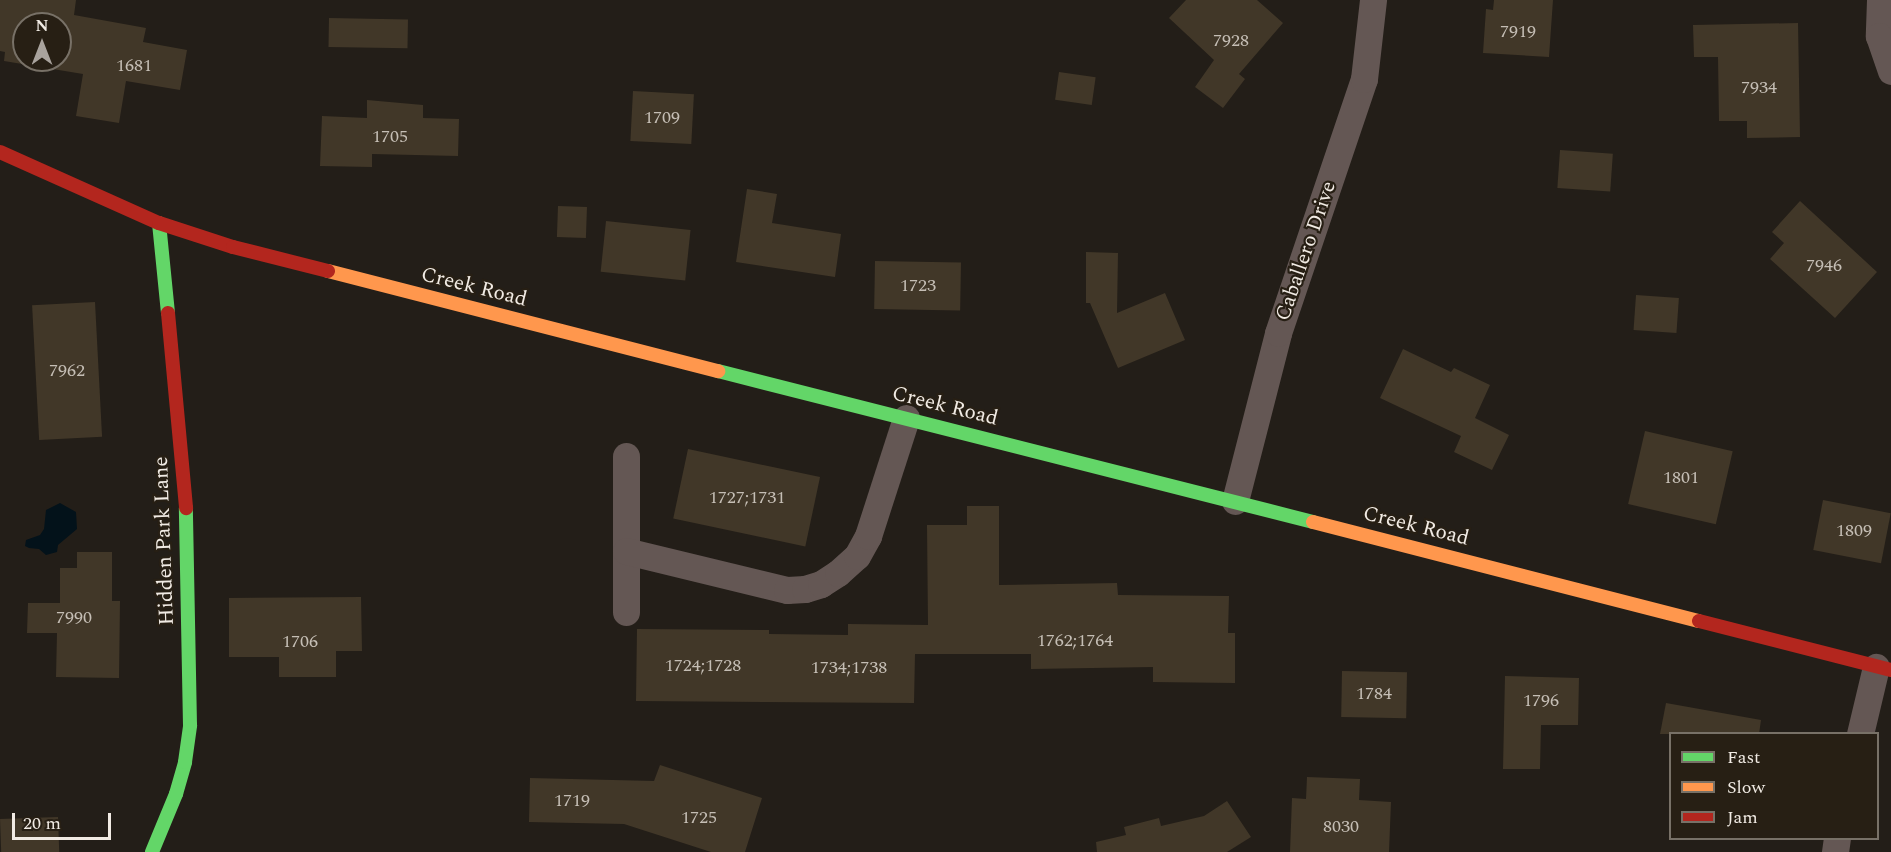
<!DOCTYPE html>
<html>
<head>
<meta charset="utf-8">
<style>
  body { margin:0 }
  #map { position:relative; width:1891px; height:852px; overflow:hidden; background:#231e18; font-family:Spectral,serif }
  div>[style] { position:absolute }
  .water>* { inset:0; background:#03121a }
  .building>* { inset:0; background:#413728; transform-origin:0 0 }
  .street>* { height:27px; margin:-13.5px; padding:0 13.5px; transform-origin:13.5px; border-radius:13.5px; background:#645754 }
  .fast>* { height:14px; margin:-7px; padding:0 7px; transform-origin:7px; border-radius:7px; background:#63d668 }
  .slow>* { height:14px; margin:-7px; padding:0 7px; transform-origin:7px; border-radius:7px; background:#ff974d }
  .jam>* { height:14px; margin:-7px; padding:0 7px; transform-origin:7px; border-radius:7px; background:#b3261e }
  span { translate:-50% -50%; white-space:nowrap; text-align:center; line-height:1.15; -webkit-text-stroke:4.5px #271f14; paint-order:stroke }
  .number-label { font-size:18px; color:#c5beb5 }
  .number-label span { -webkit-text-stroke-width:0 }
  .street-label { font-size:21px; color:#f1ebe4 }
  .legend { position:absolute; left:1669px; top:732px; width:210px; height:108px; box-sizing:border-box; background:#271f14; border:2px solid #787167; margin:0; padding:8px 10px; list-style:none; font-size:18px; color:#f1ebe4 }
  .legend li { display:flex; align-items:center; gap:12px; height:30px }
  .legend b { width:30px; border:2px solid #787167 }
  .north { position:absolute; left:12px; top:12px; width:60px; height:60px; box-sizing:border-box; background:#271f14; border:2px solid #787167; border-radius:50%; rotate:0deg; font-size:16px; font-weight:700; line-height:24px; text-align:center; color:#f1ebe4 }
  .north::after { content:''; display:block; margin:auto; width:21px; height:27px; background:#a9a39d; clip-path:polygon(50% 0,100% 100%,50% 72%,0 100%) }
  .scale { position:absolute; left:12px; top:813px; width:99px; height:27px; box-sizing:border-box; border:3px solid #f1ebe4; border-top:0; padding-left:8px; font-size:18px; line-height:21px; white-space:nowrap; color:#f1ebe4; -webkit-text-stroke:4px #271f14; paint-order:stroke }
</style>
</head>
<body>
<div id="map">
  <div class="water">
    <i style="clip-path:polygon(60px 503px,76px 512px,77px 529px,58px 545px,57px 552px,46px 555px,39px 549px,29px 548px,25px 546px,26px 540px,40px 535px,44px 529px,46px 510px)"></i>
  </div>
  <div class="building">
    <i style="clip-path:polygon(evenodd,0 0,76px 0,74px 15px,146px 28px,143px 42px,187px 50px,180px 90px,126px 81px,119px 123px,76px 116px,83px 74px,4px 61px,5px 52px,0 51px,0 0,24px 24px,60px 24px,60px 60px,24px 60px,24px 24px)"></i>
    <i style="clip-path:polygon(1186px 0,1257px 0,1283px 23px,1239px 74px,1245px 79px,1223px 108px,1195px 87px,1214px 60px,1169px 18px)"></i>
    <i style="clip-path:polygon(1494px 0,1553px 0,1549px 57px,1483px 53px,1486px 9px,1493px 10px)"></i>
    <i style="left:329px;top:18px;width:79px;height:29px;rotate:1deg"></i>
    <i style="clip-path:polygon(1798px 23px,1800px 137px,1747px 138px,1747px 121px,1719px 121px,1718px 57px,1694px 57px,1693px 25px)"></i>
    <i style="left:1059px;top:72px;width:37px;height:28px;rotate:8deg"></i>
    <i style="left:633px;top:91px;width:61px;height:50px;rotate:3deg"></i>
    <i style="clip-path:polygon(367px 100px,423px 105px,423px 118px,459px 119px,458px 156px,372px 154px,372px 167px,320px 166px,322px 116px,367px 118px)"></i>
    <i style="left:1560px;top:150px;width:53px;height:38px;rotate:4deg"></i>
    <i style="clip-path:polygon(747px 189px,777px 194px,772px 223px,841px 234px,835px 277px,736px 262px)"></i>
    <i style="clip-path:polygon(1800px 201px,1877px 272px,1835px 318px,1770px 259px,1784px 243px,1772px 232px)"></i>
    <i style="left:558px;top:206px;width:29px;height:31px;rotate:2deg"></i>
    <i style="left:606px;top:221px;width:85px;height:51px;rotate:6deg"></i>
    <i style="clip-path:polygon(1086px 252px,1118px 253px,1117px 313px,1165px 293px,1185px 340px,1118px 368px,1090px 303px,1086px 303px)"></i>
    <i style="left:875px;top:261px;width:86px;height:48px;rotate:1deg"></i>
    <i style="left:1636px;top:295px;width:43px;height:35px;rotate:4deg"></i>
    <i style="left:95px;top:302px;width:135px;height:63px;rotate:87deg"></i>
    <i style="clip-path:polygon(1403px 349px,1451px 372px,1454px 368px,1490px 385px,1475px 418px,1509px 435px,1492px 470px,1454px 452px,1461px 436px,1380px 398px)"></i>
    <i style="left:1645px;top:431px;width:90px;height:75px;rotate:13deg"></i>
    <i style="left:688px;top:449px;width:135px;height:71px;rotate:12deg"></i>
    <i style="left:1823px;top:500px;width:69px;height:51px;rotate:11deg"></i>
    <i style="clip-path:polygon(967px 506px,999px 506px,999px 585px,1117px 583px,1118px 595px,1229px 596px,1228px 633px,1235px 633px,1235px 683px,1153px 682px,1153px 667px,1031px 669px,1031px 654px,915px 654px,914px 703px,636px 701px,637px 629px,769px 630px,769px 634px,848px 635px,848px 624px,928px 625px,927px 525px,967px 525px)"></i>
    <i style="clip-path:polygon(77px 552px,112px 552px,112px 601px,120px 601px,119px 678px,56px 677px,57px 633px,27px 633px,28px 603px,60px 603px,60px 568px,77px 568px)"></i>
    <i style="clip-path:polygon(361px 597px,362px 651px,336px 651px,336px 677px,279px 677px,279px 657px,229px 657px,229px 598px)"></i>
    <i style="left:1342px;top:671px;width:65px;height:46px;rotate:1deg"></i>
    <i style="clip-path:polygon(1505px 676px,1579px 678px,1578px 725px,1541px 725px,1540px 769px,1503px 769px)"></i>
    <i style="clip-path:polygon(1666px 703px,1761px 720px,1759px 734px,1660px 734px)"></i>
    <i style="clip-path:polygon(660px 765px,762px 798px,745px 852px,711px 852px,624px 824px,529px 822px,530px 778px,654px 781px)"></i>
    <i style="clip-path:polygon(1307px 777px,1360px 779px,1359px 800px,1391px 802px,1389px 852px,1290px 852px,1292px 798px,1306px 799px)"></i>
    <i style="clip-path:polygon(1227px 801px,1251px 837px,1227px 852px,1097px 852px,1096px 842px,1126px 835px,1124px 827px,1159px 818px,1161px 826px,1204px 816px)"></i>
    <i style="left:58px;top:817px;width:35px;height:58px;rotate:88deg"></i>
  </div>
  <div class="street">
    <i style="left:1880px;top:0;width:36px;rotate:92deg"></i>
    <i style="left:1879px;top:36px;width:37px;rotate:71deg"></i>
    <i style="left:626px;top:456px;width:156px;rotate:90deg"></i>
    <i style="left:1235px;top:501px;width:173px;rotate:-75.6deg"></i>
    <i style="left:1278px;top:333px;width:268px;rotate:-71.3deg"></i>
    <i style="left:1364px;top:79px;width:80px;rotate:-83.5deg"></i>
    <i style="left:626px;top:551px;width:166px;rotate:13.6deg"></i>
    <i style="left:787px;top:590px;width:18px;rotate:-3deg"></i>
    <i style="left:805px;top:589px;width:17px;rotate:-17deg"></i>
    <i style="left:821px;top:584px;width:20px;rotate:-33deg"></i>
    <i style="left:838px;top:573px;width:25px;rotate:-42deg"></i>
    <i style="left:857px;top:556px;width:23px;rotate:-61deg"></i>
    <i style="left:868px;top:536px;width:124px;rotate:-72.1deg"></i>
    <i style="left:1860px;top:734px;width:69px;rotate:-76.6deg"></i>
    <i style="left:1835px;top:852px;width:14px;rotate:-82deg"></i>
  </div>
  <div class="fast">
    <i style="left:159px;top:223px;width:90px;rotate:84.3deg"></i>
    <i style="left:718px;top:371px;width:614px;rotate:14.24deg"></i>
    <i style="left:152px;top:852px;width:63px;rotate:-67.5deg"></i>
    <i style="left:176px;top:794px;width:33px;rotate:-74deg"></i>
    <i style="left:185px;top:762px;width:37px;rotate:-82deg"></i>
    <i style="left:190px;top:725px;width:217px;rotate:-91.1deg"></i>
  </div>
  <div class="slow">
    <i style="left:328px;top:271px;width:403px;rotate:14.4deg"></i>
    <i style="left:1313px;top:522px;width:398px;rotate:14.4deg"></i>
  </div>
  <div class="jam">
    <i style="left:0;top:152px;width:174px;rotate:24.1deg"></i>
    <i style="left:159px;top:223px;width:78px;rotate:18deg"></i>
    <i style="left:233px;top:247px;width:98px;rotate:14.2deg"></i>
    <i style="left:168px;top:313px;width:196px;rotate:84.7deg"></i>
    <i style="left:1699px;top:621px;width:198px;rotate:14.3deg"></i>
  </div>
  <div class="number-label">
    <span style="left:1518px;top:32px">7919</span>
    <span style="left:1231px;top:41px">7928</span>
    <span style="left:134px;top:66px">1681</span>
    <span style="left:1759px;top:88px">7934</span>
    <span style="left:662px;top:118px">1709</span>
    <span style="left:390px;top:137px">1705</span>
    <span style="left:1824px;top:266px">7946</span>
    <span style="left:918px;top:286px">1723</span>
    <span style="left:67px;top:371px">7962</span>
    <span style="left:1681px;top:478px">1801</span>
    <span style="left:747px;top:498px">1727;1731</span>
    <span style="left:1854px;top:531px">1809</span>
    <span style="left:74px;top:618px">7990</span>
    <span style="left:1075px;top:641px">1762;1764</span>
    <span style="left:300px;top:642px">1706</span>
    <span style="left:703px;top:666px">1724;1728</span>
    <span style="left:849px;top:668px">1734;1738</span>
    <span style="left:1374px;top:694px">1784</span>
    <span style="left:1541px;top:701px">1796</span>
    <span style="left:572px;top:801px">1719</span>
    <span style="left:699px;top:818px">1725</span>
    <span style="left:1341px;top:827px">8030</span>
  </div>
  <div class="street-label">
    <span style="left:1306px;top:251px;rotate:-71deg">Caballero Drive</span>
    <span style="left:474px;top:287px;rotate:14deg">Creek Road</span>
    <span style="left:945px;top:406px;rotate:14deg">Creek Road</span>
    <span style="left:1416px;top:526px;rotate:14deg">Creek Road</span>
    <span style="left:164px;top:541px;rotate:-92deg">Hidden Park Lane</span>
  </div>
  <ul class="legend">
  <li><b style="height:8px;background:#63d668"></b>Fast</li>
  <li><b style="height:8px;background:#ff974d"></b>Slow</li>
  <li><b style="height:8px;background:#b3261e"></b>Jam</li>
  </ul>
  <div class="north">N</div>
  <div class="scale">20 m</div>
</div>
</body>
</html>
